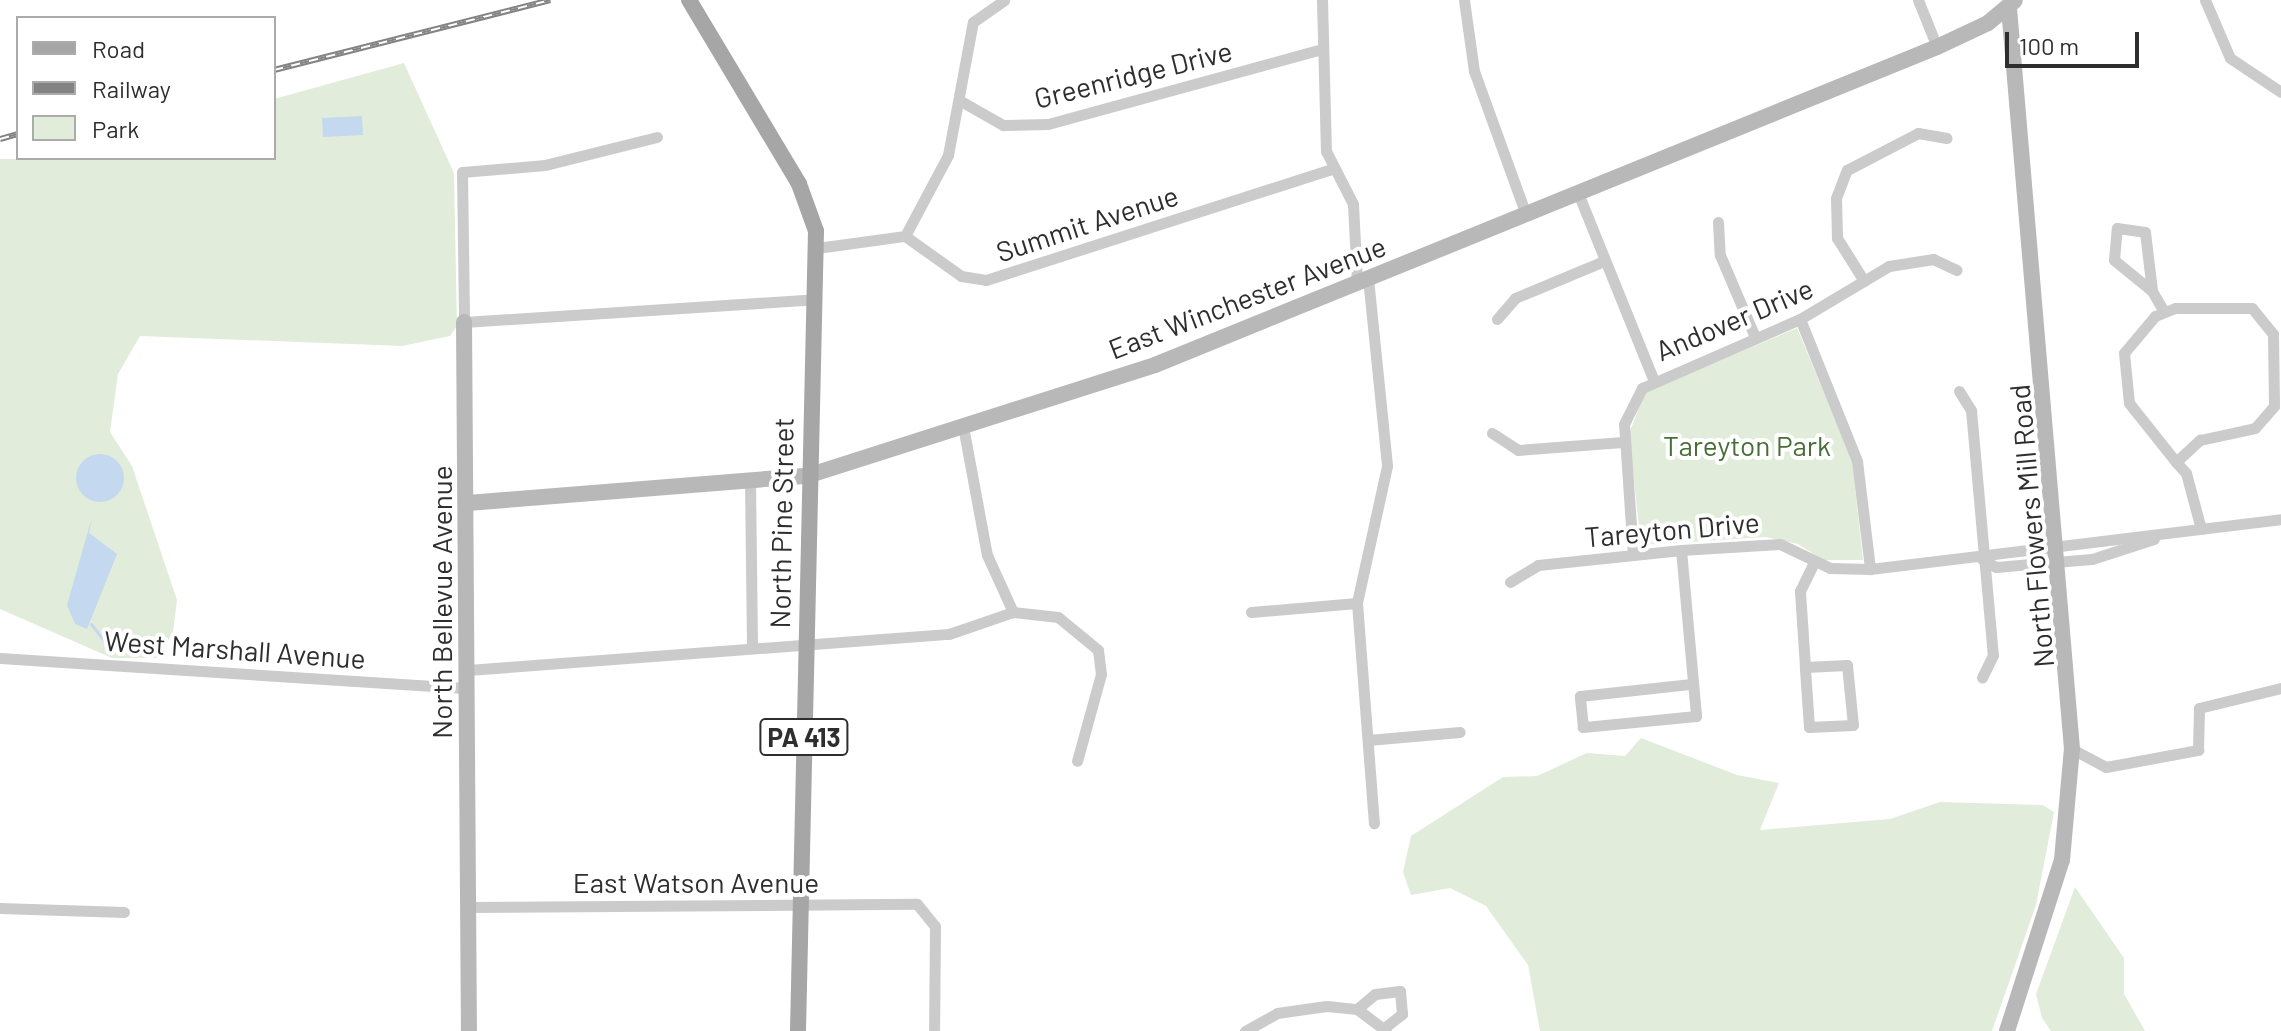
<!DOCTYPE html>
<html>
<head>
<meta charset="utf-8">
<style>
  body { margin:0 }
  #map { position:relative; width:2281px; height:1031px; overflow:hidden; background:#fff; font-family:Barlow,sans-serif }
  div>[style] { position:absolute }
  .green>* { inset:0; background:#e1edda }
  .water>* { inset:0; background:#c4d8ef; transform-origin:0 0 }
  .round { border-radius:50% }
  .stream>* { height:3px; margin:-1.5px; padding:0 1.5px; transform-origin:1.5px; border-radius:1.5px; background:#c4d8ef }
  .street>* { height:11px; margin:-5.5px; padding:0 5.5px; transform-origin:5.5px; border-radius:5.5px; background:#cbcbcb }
  .secondary>* { height:16px; margin:-8px; padding:0 8px; transform-origin:8px; border-radius:8px; background:#b8b8b8 }
  .primary>* { height:16px; margin:-8px; padding:0 8px; transform-origin:8px; border-radius:8px; background:#a6a6a6 }
  .rail>* { height:6px; margin-top:-3px; transform-origin:0; background:repeating-linear-gradient(90deg,#fff 0 9px,#838383 0 18px); box-sizing:border-box; border-block:2px solid #838383 }
  span { translate:-50% -50%; white-space:nowrap; text-align:center; line-height:1.15; -webkit-text-stroke:8px #fff; paint-order:stroke }
  .shield-label span { padding:2px 6px; background:#fff; border:2px solid; border-radius:6px; -webkit-text-stroke-width:0 }
  .shield-label { font-size:26px; color:#2e2e2e; font-weight:700 }
  .street-label { font-size:28px; color:#2e2e2e }
  .park-label { font-size:28px; color:#486e37 }
  .legend { position:absolute; left:16px; top:16px; width:260px; height:144px; box-sizing:border-box; background:#fff; border:2px solid #ababab; margin:0; padding:10px 14px; list-style:none; font-size:24px; color:#2e2e2e }
  .legend li { display:flex; align-items:center; gap:16px; height:40px }
  .legend b { width:40px; border:2px solid #ababab }
  .scale { position:absolute; left:2005px; top:32px; width:134px; height:36px; box-sizing:border-box; border:4px solid #2e2e2e; border-top:0; padding-left:10px; font-size:24px; line-height:28px; white-space:nowrap; color:#2e2e2e; -webkit-text-stroke:6px #fff; paint-order:stroke }
</style>
</head>
<body>
<div id="map">
  <div class="green">
    <i style="clip-path:polygon(404px 63px,454px 173px,457px 326px,450px 336px,402px 346px,140px 336px,118px 374px,110px 432px,132px 466px,177px 600px,173px 632px,158px 658px,112px 658px,0 609px,0 159px,274px 158px,274px 99px)"></i>
    <i style="clip-path:polygon(1797px 328px,1852px 460px,1863px 560px,1823px 560px,1798px 544px,1766px 537px,1641px 545px,1629px 434px,1645px 392px)"></i>
    <i style="clip-path:polygon(1641px 738px,1737px 775px,1779px 783px,1760px 830px,1890px 819px,1940px 802px,2043px 805px,2054px 812px,2036px 905px,1992px 1031px,1540px 1031px,1528px 965px,1486px 906px,1450px 888px,1411px 895px,1403px 872px,1411px 836px,1503px 777px,1537px 776px,1587px 753px,1625px 756px)"></i>
    <i style="clip-path:polygon(2075px 887px,2124px 958px,2124px 994px,2145px 1031px,2051px 1031px,2042px 1018px,2036px 994px)"></i>
  </div>
  <div class="water">
    <i style="left:362px;top:116px;width:19px;height:40px;rotate:87deg"></i>
    <i class="round" style="left:76px;top:454px;width:48px;height:48px"></i>
    <i style="clip-path:polygon(92px 517px,89px 533px,117px 554px,87px 629px,75px 624px,67px 605px)"></i>
  </div>
  <div class="stream">
    <i style="left:91px;top:624px;width:34px;rotate:52deg"></i>
  </div>
  <div class="street">
    <i style="left:1322px;top:0;width:151px;rotate:88.5deg"></i>
    <i style="left:1326px;top:151px;width:59px;rotate:63deg"></i>
    <i style="left:1353px;top:204px;width:79px;rotate:87.1deg"></i>
    <i style="left:1464px;top:0;width:72px;rotate:82deg"></i>
    <i style="left:1474px;top:71px;width:153px;rotate:70.1deg"></i>
    <i style="left:1918px;top:0;width:51px;rotate:68deg"></i>
    <i style="left:2205px;top:0;width:63px;rotate:66.7deg"></i>
    <i style="left:2230px;top:58px;width:61px;rotate:33.7deg"></i>
    <i style="left:959px;top:100px;width:51px;rotate:29.6deg"></i>
    <i style="left:1003px;top:125px;width:45px;rotate:-1.3deg"></i>
    <i style="left:1048px;top:124px;width:285px;rotate:-15.3deg"></i>
    <i style="left:657px;top:137px;width:115px;rotate:166deg"></i>
    <i style="left:545px;top:165px;width:83px;rotate:175.2deg"></i>
    <i style="left:462px;top:172px;width:150px;rotate:89.2deg"></i>
    <i style="left:464px;top:322px;width:352px;rotate:-3.7deg"></i>
    <i style="left:1578px;top:193px;width:201px;rotate:68deg"></i>
    <i style="left:1718px;top:222px;width:33px;rotate:87deg"></i>
    <i style="left:1720px;top:255px;width:89px;rotate:66.9deg"></i>
    <i style="left:905px;top:236px;width:92px;rotate:-62deg"></i>
    <i style="left:948px;top:155px;width:135px;rotate:-79.4deg"></i>
    <i style="left:973px;top:22px;width:38px;rotate:-35deg"></i>
    <i style="left:817px;top:248px;width:89px;rotate:-7.8deg"></i>
    <i style="left:905px;top:236px;width:69px;rotate:35.5deg"></i>
    <i style="left:961px;top:276px;width:25px;rotate:9deg"></i>
    <i style="left:986px;top:280px;width:363px;rotate:-17.8deg"></i>
    <i style="left:1368px;top:278px;width:189px;rotate:84.2deg"></i>
    <i style="left:1387px;top:466px;width:140px;rotate:102.4deg"></i>
    <i style="left:1357px;top:603px;width:221px;rotate:85.6deg"></i>
    <i style="left:1864px;top:281px;width:51px;rotate:-122.1deg"></i>
    <i style="left:1837px;top:238px;width:40px;rotate:-91.4deg"></i>
    <i style="left:1836px;top:198px;width:30px;rotate:-69deg"></i>
    <i style="left:1847px;top:170px;width:80px;rotate:-27.5deg"></i>
    <i style="left:1918px;top:133px;width:29px;rotate:10deg"></i>
    <i style="left:2152px;top:291px;width:49px;rotate:-140.8deg"></i>
    <i style="left:2114px;top:260px;width:32px;rotate:-85deg"></i>
    <i style="left:2117px;top:228px;width:28px;rotate:8deg"></i>
    <i style="left:2145px;top:232px;width:59px;rotate:83.2deg"></i>
    <i style="left:2152px;top:291px;width:24px;rotate:60deg"></i>
    <i style="left:1497px;top:319px;width:28px;rotate:-49deg"></i>
    <i style="left:1515px;top:298px;width:96px;rotate:-22.6deg"></i>
    <i style="left:1800px;top:319px;width:153px;rotate:68.1deg"></i>
    <i style="left:1857px;top:461px;width:109px;rotate:83.1deg"></i>
    <i style="left:1959px;top:391px;width:22px;rotate:58deg"></i>
    <i style="left:1971px;top:410px;width:246px;rotate:84.9deg"></i>
    <i style="left:1993px;top:655px;width:25px;rotate:116deg"></i>
    <i style="left:963px;top:426px;width:131px;rotate:79.5deg"></i>
    <i style="left:987px;top:555px;width:63px;rotate:65.5deg"></i>
    <i style="left:1013px;top:612px;width:45px;rotate:6.3deg"></i>
    <i style="left:1058px;top:617px;width:52px;rotate:39.5deg"></i>
    <i style="left:1098px;top:650px;width:24px;rotate:83deg"></i>
    <i style="left:1101px;top:674px;width:90px;rotate:105.4deg"></i>
    <i style="left:1492px;top:433px;width:31px;rotate:33deg"></i>
    <i style="left:1518px;top:450px;width:105px;rotate:-4.4deg"></i>
    <i style="left:2176px;top:462px;width:33px;rotate:-43deg"></i>
    <i style="left:2200px;top:440px;width:56px;rotate:-12.3deg"></i>
    <i style="left:2255px;top:428px;width:29px;rotate:-49deg"></i>
    <i style="left:2274px;top:406px;width:72px;rotate:-90.8deg"></i>
    <i style="left:2273px;top:334px;width:33px;rotate:-129deg"></i>
    <i style="left:2252px;top:308px;width:77px;rotate:180deg"></i>
    <i style="left:2175px;top:308px;width:22px;rotate:158deg"></i>
    <i style="left:2155px;top:316px;width:48px;rotate:130deg"></i>
    <i style="left:2124px;top:353px;width:50px;rotate:84.3deg"></i>
    <i style="left:2129px;top:403px;width:75px;rotate:51.5deg"></i>
    <i style="left:2176px;top:462px;width:15px;rotate:48deg"></i>
    <i style="left:2186px;top:473px;width:58px;rotate:75deg"></i>
    <i style="left:750px;top:481px;width:167px;rotate:89.3deg"></i>
    <i style="left:1681px;top:550px;width:167px;rotate:84.8deg"></i>
    <i style="left:1696px;top:716px;width:114px;rotate:174.4deg"></i>
    <i style="left:1583px;top:727px;width:31px;rotate:-96deg"></i>
    <i style="left:1580px;top:696px;width:112px;rotate:-6.2deg"></i>
    <i style="left:1633px;top:555px;width:131px;rotate:-93.9deg"></i>
    <i style="left:1624px;top:424px;width:40px;rotate:-63.4deg"></i>
    <i style="left:1642px;top:388px;width:172px;rotate:-23.6deg"></i>
    <i style="left:1800px;top:319px;width:104px;rotate:-30.8deg"></i>
    <i style="left:1889px;top:266px;width:45px;rotate:-9deg"></i>
    <i style="left:1933px;top:259px;width:26px;rotate:25deg"></i>
    <i style="left:1982px;top:559px;width:16px;rotate:30deg"></i>
    <i style="left:1996px;top:567px;width:96px;rotate:-4.8deg"></i>
    <i style="left:2092px;top:559px;width:65px;rotate:-17.9deg"></i>
    <i style="left:1510px;top:582px;width:33px;rotate:-31deg"></i>
    <i style="left:1538px;top:565px;width:144px;rotate:-6deg"></i>
    <i style="left:1681px;top:550px;width:99px;rotate:-3.5deg"></i>
    <i style="left:1780px;top:544px;width:55px;rotate:25.6deg"></i>
    <i style="left:1830px;top:568px;width:40px;rotate:1.4deg"></i>
    <i style="left:1870px;top:569px;width:414px;rotate:-6.9deg"></i>
    <i style="left:1251px;top:612px;width:106px;rotate:-4.9deg"></i>
    <i style="left:0;top:658px;width:469px;rotate:3.7deg"></i>
    <i style="left:1805px;top:667px;width:42px;rotate:-2.7deg"></i>
    <i style="left:1847px;top:665px;width:60px;rotate:84.3deg"></i>
    <i style="left:1853px;top:725px;width:44px;rotate:177.4deg"></i>
    <i style="left:1809px;top:727px;width:29px;rotate:-94deg"></i>
    <i style="left:1807px;top:698px;width:31px;rotate:-94deg"></i>
    <i style="left:1805px;top:667px;width:76px;rotate:-93.8deg"></i>
    <i style="left:1800px;top:591px;width:32px;rotate:-64deg"></i>
    <i style="left:468px;top:670px;width:482px;rotate:-4.3deg"></i>
    <i style="left:949px;top:634px;width:68px;rotate:-19deg"></i>
    <i style="left:1368px;top:740px;width:92px;rotate:-5deg"></i>
    <i style="left:2072px;top:749px;width:38px;rotate:28deg"></i>
    <i style="left:2106px;top:767px;width:94px;rotate:-10.5deg"></i>
    <i style="left:2198px;top:750px;width:42px;rotate:-88.6deg"></i>
    <i style="left:2199px;top:708px;width:84px;rotate:-13.7deg"></i>
    <i style="left:467px;top:907px;width:450px;rotate:-0.4deg"></i>
    <i style="left:917px;top:904px;width:28px;rotate:51deg"></i>
    <i style="left:935px;top:926px;width:105px;rotate:90.5deg"></i>
    <i style="left:0;top:908px;width:124px;rotate:1.8deg"></i>
    <i style="left:1357px;top:1009px;width:23px;rotate:-40deg"></i>
    <i style="left:1375px;top:994px;width:25px;rotate:-7deg"></i>
    <i style="left:1400px;top:991px;width:23px;rotate:85deg"></i>
    <i style="left:1402px;top:1014px;width:23px;rotate:142deg"></i>
    <i style="left:1245px;top:1031px;width:37px;rotate:-29deg"></i>
    <i style="left:1277px;top:1013px;width:50px;rotate:-8deg"></i>
    <i style="left:1327px;top:1006px;width:30px;rotate:6deg"></i>
    <i style="left:1357px;top:1009px;width:36px;rotate:37deg"></i>
  </div>
  <div class="secondary">
    <i style="left:464px;top:322px;width:709px;rotate:89.6deg"></i>
    <i style="left:468px;top:503px;width:340px;rotate:-4.6deg"></i>
    <i style="left:807px;top:476px;width:365px;rotate:-17.7deg"></i>
    <i style="left:1155px;top:365px;width:844px;rotate:-22.13deg"></i>
    <i style="left:1937px;top:47px;width:56px;rotate:-25.2deg"></i>
    <i style="left:1988px;top:23px;width:35px;rotate:-40deg"></i>
    <i style="left:2007px;top:1031px;width:180px;rotate:-72.2deg"></i>
    <i style="left:2062px;top:860px;width:111px;rotate:-84.9deg"></i>
    <i style="left:2072px;top:749px;width:744px;rotate:-94.86deg"></i>
  </div>
  <div class="primary">
    <i style="left:689px;top:0;width:214px;rotate:59.1deg"></i>
    <i style="left:799px;top:184px;width:50px;rotate:70.1deg"></i>
    <i style="left:816px;top:231px;width:800px;rotate:91.29deg"></i>
  </div>
  <div class="rail">
    <i style="left:274px;top:70px;width:285px;rotate:-14.2deg"></i>
    <i style="left:0;top:139px;width:19px;rotate:-16deg"></i>
  </div>
  <div class="shield-label">
    <span style="left:804px;top:737px">PA 413</span>
  </div>
  <div class="street-label">
    <span style="left:1133px;top:74px;rotate:-14deg">Greenridge Drive</span>
    <span style="left:1087px;top:223px;rotate:-18deg">Summit Avenue</span>
    <span style="left:1247px;top:297px;rotate:-21deg">East Winchester Avenue</span>
    <span style="left:1734px;top:319px;rotate:-23deg">Andover Drive</span>
    <span style="left:781px;top:523px;rotate:-89deg">North Pine Street</span>
    <span style="left:2031px;top:526px;rotate:-95deg">North Flowers Mill Road</span>
    <span style="left:1672px;top:529px;rotate:-5deg">Tareyton Drive</span>
    <span style="left:441px;top:602px;rotate:-90deg">North Bellevue Avenue</span>
    <span style="left:235px;top:649px;rotate:4deg">West Marshall Avenue</span>
    <span style="left:696px;top:882px">East Watson Avenue</span>
  </div>
  <div class="park-label">
    <span style="left:1747px;top:445px">Tareyton Park</span>
  </div>
  <ul class="legend">
  <li><b style="height:10px;background:#a6a6a6"></b>Road</li>
  <li><b style="height:10px;background:#838383"></b>Railway</li>
  <li><b style="height:22px;background:#e1edda"></b>Park</li>
  </ul>
  <div class="scale">100 m</div>
</div>
</body>
</html>
